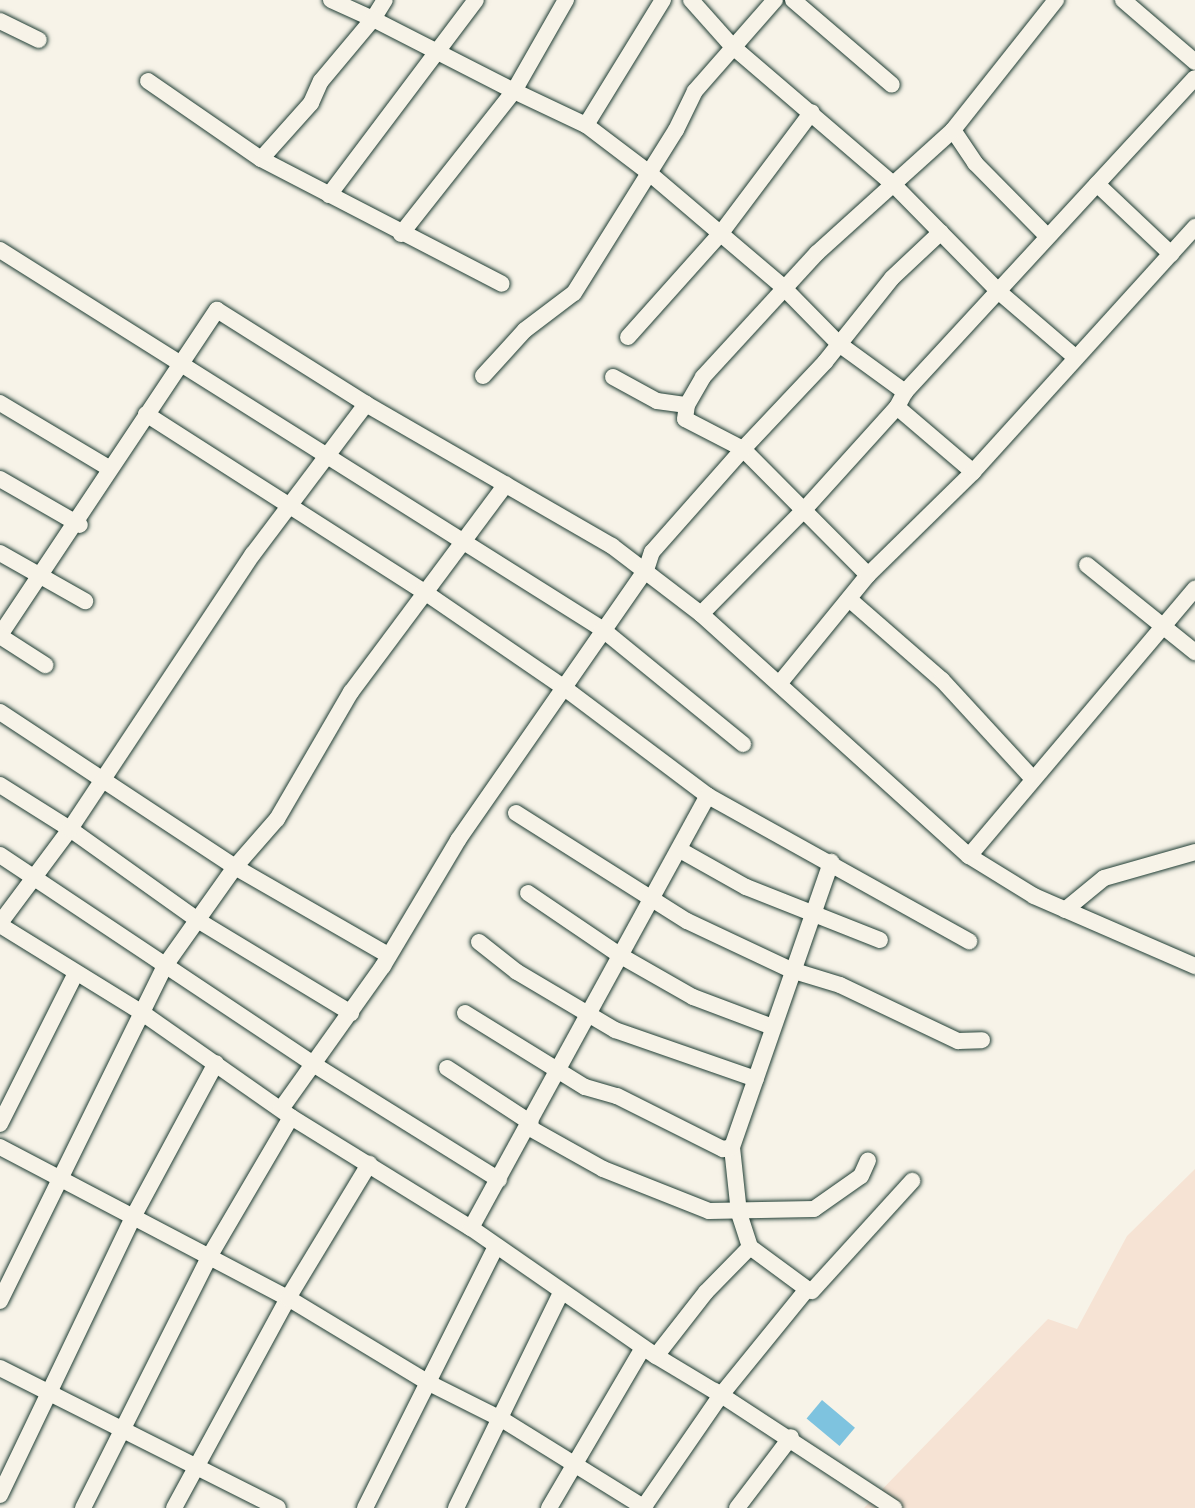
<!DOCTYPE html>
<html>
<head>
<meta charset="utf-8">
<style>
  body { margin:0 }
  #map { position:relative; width:1195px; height:1508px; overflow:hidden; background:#f7f3e8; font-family:Mynerve,sans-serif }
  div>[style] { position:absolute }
  .built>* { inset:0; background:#f6e3d4 }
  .water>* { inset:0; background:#7ec3df; transform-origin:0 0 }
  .roads { filter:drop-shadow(0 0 2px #1f3d34) drop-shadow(0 0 2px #1f3d34) }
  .minor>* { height:16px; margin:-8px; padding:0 8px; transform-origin:8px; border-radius:8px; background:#f7f3e8 }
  span { translate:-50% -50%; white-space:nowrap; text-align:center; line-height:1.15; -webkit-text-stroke:5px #f7f3e8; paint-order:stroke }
</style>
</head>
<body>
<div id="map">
  <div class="built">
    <i style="clip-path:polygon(1195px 1169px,1195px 1508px,864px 1508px,1048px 1319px,1077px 1329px,1127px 1236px)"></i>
  </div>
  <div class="water">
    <i style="left:822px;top:1400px;width:43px;height:24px;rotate:40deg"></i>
  </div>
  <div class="roads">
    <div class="minor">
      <i style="left:331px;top:0;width:46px;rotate:24.3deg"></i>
      <i style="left:373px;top:19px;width:22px;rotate:-58deg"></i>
      <i style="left:691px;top:0;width:62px;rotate:48.3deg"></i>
      <i style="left:732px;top:46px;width:211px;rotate:40.6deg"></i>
      <i style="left:892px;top:183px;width:151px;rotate:45.5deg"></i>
      <i style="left:998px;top:291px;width:101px;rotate:40.6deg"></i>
      <i style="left:793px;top:0;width:130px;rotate:40.6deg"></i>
      <i style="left:1123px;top:0;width:95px;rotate:40.7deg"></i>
      <i style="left:0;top:21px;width:43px;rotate:26deg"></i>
      <i style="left:148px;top:81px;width:137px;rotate:34.6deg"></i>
      <i style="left:261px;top:159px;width:75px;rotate:-48.2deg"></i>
      <i style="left:311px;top:103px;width:24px;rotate:-66deg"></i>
      <i style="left:321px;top:81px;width:81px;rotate:-50deg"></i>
      <i style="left:373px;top:19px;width:158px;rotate:27.1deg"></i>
      <i style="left:514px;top:91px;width:105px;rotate:-60.3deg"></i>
      <i style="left:586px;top:125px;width:147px;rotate:-58.4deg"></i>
      <i style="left:953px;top:130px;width:40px;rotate:56deg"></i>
      <i style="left:975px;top:163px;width:101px;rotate:45.4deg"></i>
      <i style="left:261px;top:159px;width:271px;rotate:27.4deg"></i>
      <i style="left:1097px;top:184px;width:102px;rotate:43.4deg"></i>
      <i style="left:329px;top:195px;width:244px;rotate:-53deg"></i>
      <i style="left:401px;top:234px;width:182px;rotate:-51.7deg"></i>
      <i style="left:514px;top:91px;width:80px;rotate:25.3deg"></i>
      <i style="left:586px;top:125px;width:78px;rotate:37.2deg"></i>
      <i style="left:648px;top:172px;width:177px;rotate:40.4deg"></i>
      <i style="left:783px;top:287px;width:80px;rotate:45.5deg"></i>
      <i style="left:839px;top:344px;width:82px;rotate:36deg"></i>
      <i style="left:0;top:250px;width:711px;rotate:32.19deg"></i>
      <i style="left:602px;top:629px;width:182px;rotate:39.2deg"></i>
      <i style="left:628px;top:337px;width:140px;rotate:-48.2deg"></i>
      <i style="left:721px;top:233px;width:151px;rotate:-53.1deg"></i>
      <i style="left:483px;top:376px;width:62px;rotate:-47.6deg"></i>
      <i style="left:525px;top:330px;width:61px;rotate:-37.1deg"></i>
      <i style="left:574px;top:293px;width:192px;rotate:-58deg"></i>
      <i style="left:676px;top:130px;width:43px;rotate:-64deg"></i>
      <i style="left:695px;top:91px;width:121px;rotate:-48.7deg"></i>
      <i style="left:613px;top:377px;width:50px;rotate:28.6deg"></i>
      <i style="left:657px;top:401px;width:30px;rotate:8deg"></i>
      <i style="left:0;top:403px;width:125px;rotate:30.9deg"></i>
      <i style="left:897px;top:407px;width:100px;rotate:40.5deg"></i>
      <i style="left:146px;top:414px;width:329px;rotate:32.6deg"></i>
      <i style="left:423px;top:591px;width:170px;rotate:34.4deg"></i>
      <i style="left:563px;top:687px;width:181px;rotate:36.9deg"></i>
      <i style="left:708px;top:796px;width:299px;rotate:29.1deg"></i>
      <i style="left:0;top:479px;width:92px;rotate:29.9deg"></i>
      <i style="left:0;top:553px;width:98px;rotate:29.5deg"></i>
      <i style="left:1087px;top:565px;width:139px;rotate:38.9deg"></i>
      <i style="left:868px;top:575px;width:177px;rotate:-134.8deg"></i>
      <i style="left:743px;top:449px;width:120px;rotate:-46.7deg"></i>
      <i style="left:825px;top:362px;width:107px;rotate:-51.4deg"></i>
      <i style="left:892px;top:278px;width:67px;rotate:-43.2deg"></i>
      <i style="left:849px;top:599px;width:123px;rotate:41.1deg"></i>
      <i style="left:942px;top:680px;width:133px;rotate:47.4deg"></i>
      <i style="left:701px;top:614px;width:145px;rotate:-45.3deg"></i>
      <i style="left:803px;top:511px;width:140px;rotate:-47.9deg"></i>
      <i style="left:897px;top:407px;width:17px;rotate:-62deg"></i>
      <i style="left:905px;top:392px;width:427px;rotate:-47.3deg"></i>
      <i style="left:0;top:635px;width:391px;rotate:-56.3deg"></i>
      <i style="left:217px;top:310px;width:176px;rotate:32.2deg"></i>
      <i style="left:366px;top:404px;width:284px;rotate:30deg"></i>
      <i style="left:612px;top:546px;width:112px;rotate:37.4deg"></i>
      <i style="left:701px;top:614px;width:361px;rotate:42.1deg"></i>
      <i style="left:969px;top:856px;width:76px;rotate:31.6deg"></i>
      <i style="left:1034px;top:896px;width:176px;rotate:23.5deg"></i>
      <i style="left:0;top:636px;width:54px;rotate:32.8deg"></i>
      <i style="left:779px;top:684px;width:141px;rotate:-50.8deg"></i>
      <i style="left:868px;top:575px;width:147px;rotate:-44.4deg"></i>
      <i style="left:973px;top:472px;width:331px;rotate:-47.8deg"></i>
      <i style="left:0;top:712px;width:282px;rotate:33.4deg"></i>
      <i style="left:235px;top:867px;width:177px;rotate:29.9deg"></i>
      <i style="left:0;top:785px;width:83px;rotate:32.2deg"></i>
      <i style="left:70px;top:829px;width:158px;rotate:35.5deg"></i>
      <i style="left:199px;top:921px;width:178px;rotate:31.2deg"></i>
      <i style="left:516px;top:813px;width:202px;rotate:32.3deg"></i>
      <i style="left:687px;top:921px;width:115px;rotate:25.2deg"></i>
      <i style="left:791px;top:970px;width:51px;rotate:17deg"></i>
      <i style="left:840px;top:985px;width:131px;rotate:25.4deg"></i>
      <i style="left:958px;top:1041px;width:24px;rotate:-2deg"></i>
      <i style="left:680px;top:850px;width:76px;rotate:29.3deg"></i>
      <i style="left:746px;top:887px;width:144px;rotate:21.6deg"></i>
      <i style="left:0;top:855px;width:376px;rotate:33.7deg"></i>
      <i style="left:313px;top:1064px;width:219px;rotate:31.9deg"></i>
      <i style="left:969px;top:856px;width:350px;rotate:-49.8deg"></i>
      <i style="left:528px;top:893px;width:112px;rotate:34.1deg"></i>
      <i style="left:621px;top:956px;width:83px;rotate:29.7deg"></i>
      <i style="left:693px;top:997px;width:85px;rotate:20.6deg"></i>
      <i style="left:1065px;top:910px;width:50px;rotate:-39.4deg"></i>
      <i style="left:1104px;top:878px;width:95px;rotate:-15.9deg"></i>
      <i style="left:0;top:923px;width:117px;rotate:-53.3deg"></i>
      <i style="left:70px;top:829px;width:330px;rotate:-56.4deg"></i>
      <i style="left:253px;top:554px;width:188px;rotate:-53deg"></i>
      <i style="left:0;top:925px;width:166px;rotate:31.7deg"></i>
      <i style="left:141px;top:1012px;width:183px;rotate:35deg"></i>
      <i style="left:291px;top:1117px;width:211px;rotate:31.7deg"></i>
      <i style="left:471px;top:1228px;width:225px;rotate:34.7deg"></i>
      <i style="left:656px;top:1356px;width:76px;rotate:31deg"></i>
      <i style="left:479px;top:942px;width:48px;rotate:38.3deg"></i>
      <i style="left:517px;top:972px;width:114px;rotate:30.6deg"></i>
      <i style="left:615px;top:1030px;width:149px;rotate:19.2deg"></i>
      <i style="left:465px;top:1013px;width:141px;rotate:31.7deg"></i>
      <i style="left:585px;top:1087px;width:33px;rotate:16deg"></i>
      <i style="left:617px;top:1096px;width:119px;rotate:26.6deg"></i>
      <i style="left:723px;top:1149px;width:9px;rotate:-13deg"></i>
      <i style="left:447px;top:1068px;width:100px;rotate:33.2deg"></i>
      <i style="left:281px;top:1109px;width:176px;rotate:-54.5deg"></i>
      <i style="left:383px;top:966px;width:147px;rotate:-59.2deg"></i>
      <i style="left:458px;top:840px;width:329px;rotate:-55.2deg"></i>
      <i style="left:646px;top:570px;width:19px;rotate:-72deg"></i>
      <i style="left:652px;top:552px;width:137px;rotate:-48.5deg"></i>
      <i style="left:743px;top:449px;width:65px;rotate:-152.7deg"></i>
      <i style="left:685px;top:419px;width:14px;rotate:-82deg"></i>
      <i style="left:687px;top:405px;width:32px;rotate:-60deg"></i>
      <i style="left:703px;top:377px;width:168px;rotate:-47.4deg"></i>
      <i style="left:817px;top:253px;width:183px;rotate:-42.1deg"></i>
      <i style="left:953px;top:130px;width:166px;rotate:-51.6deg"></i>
      <i style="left:0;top:1124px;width:169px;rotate:-63.3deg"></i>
      <i style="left:528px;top:1127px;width:86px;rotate:29.2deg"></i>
      <i style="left:603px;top:1169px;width:114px;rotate:21.6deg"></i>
      <i style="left:709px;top:1211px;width:105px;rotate:-1.1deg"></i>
      <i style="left:814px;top:1209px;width:57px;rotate:-35.1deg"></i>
      <i style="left:861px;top:1176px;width:17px;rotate:-66deg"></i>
      <i style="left:0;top:1147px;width:325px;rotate:27.7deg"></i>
      <i style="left:288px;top:1298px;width:162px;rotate:31.1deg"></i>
      <i style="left:427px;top:1382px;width:85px;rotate:26.6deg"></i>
      <i style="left:503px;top:1420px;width:167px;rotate:31.8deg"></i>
      <i style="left:471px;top:1228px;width:493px;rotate:-61.3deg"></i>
      <i style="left:807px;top:1289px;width:71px;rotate:-143.6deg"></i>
      <i style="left:750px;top:1247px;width:36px;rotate:-108deg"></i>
      <i style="left:739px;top:1213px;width:66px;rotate:-96.1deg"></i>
      <i style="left:732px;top:1147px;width:302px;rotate:-70.8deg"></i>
      <i style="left:0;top:1301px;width:372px;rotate:-63.8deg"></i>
      <i style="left:164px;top:967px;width:123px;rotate:-54.6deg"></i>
      <i style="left:235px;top:867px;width:64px;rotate:-48.8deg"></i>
      <i style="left:277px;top:819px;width:147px;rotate:-59.8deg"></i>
      <i style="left:351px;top:692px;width:259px;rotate:-53.3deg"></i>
      <i style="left:656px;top:1356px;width:81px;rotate:-52deg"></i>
      <i style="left:706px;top:1292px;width:63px;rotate:-45.6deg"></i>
      <i style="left:0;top:1368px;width:311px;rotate:26.7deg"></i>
      <i style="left:715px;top:1391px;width:214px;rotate:33.2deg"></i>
      <i style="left:0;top:1495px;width:306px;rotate:-64.4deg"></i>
      <i style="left:132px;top:1219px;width:177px;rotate:-61.7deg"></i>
      <i style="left:83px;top:1508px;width:281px;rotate:-63.3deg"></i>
      <i style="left:209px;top:1257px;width:162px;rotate:-59.6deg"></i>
      <i style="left:174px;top:1508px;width:239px;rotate:-61.5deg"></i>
      <i style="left:288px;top:1298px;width:157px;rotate:-58.8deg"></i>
      <i style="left:365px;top:1508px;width:291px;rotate:-63.4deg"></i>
      <i style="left:456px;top:1508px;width:239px;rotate:-64deg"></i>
      <i style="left:549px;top:1508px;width:186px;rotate:-59.6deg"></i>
      <i style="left:643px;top:1508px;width:137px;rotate:-55.4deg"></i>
      <i style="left:721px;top:1395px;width:136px;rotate:-50.9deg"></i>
      <i style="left:807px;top:1289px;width:5px;rotate:22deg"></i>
      <i style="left:812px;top:1291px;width:149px;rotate:-47.7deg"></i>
      <i style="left:737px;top:1508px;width:89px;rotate:-52.7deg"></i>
    </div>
  </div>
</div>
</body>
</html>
